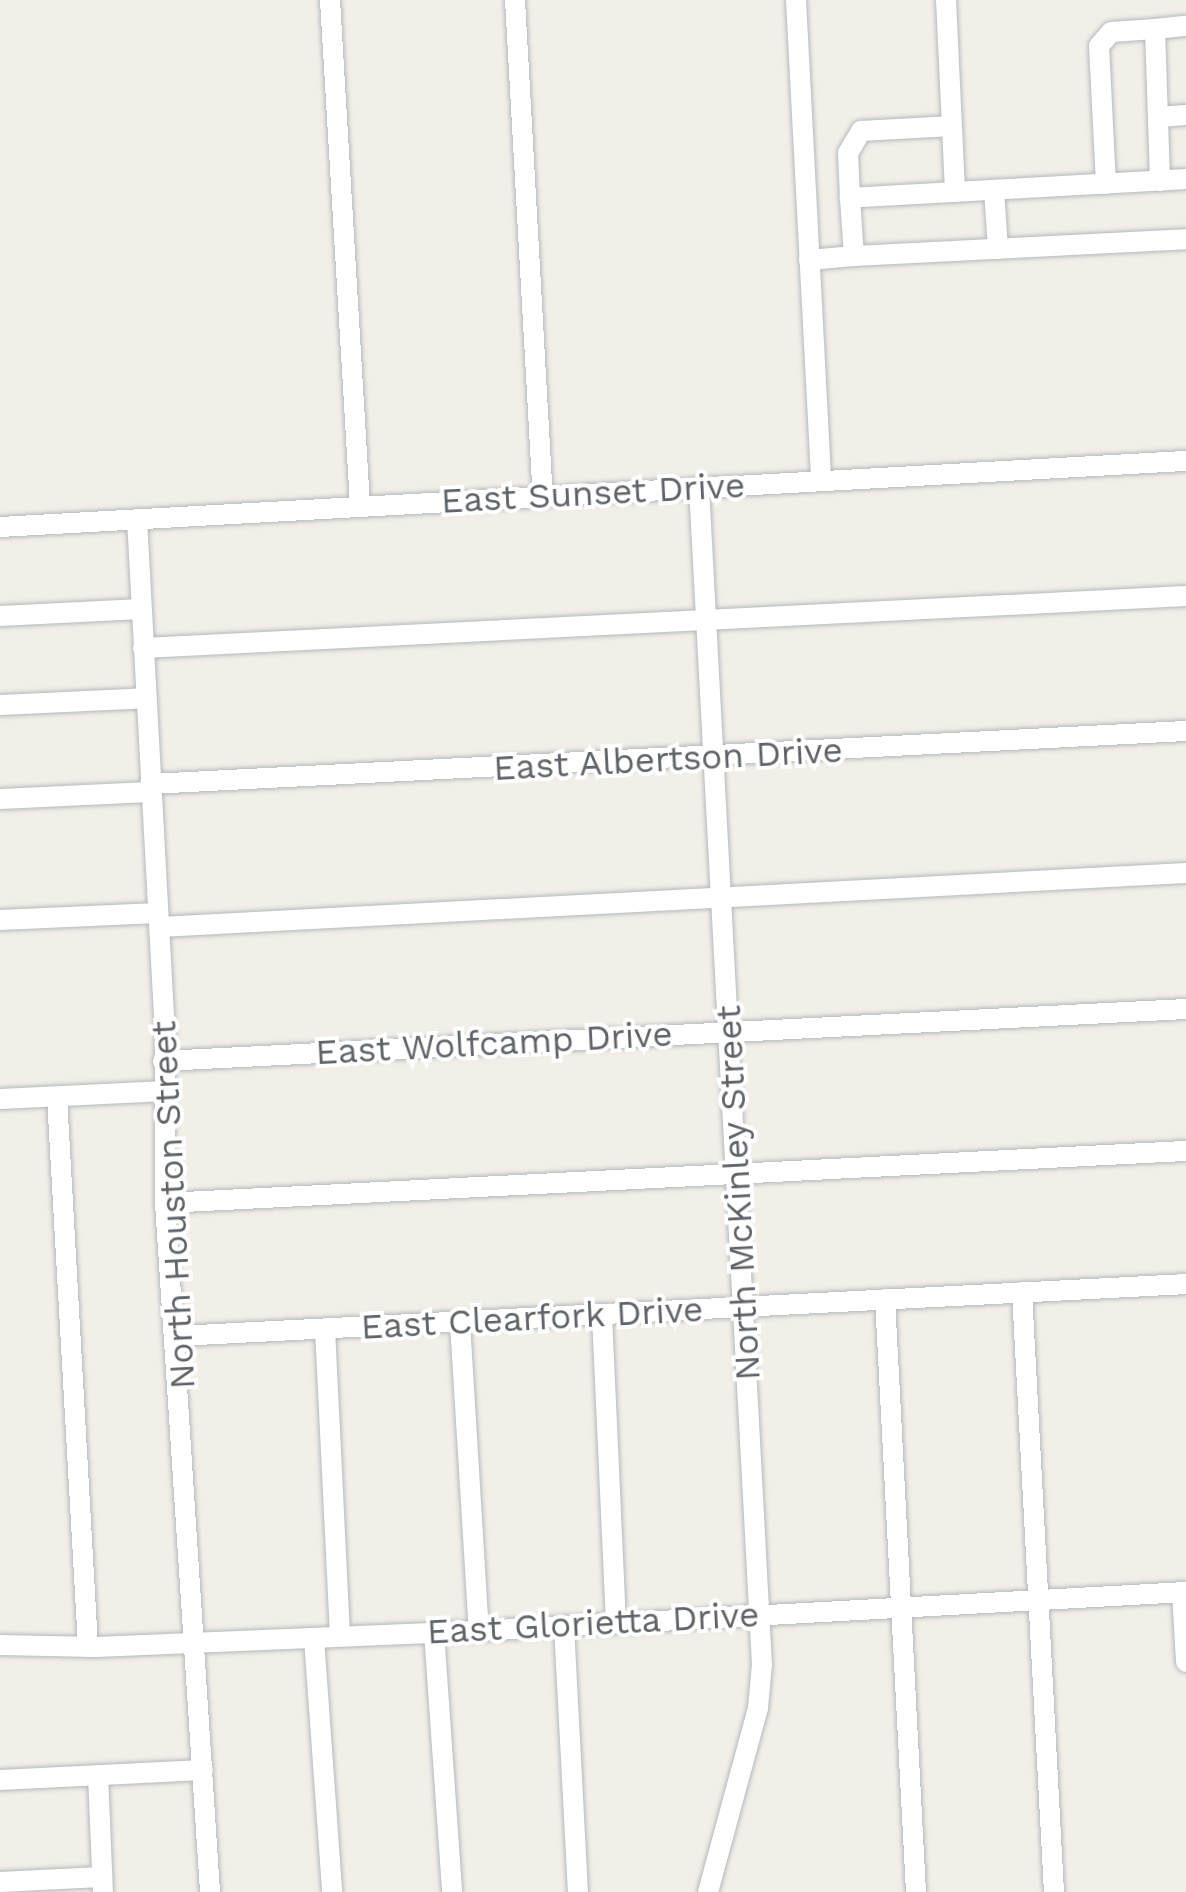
<!DOCTYPE html>
<html>
<head>
<meta charset="utf-8">
<style>
  body { margin:0 }
  #map { position:relative; width:1186px; height:1892px; overflow:hidden; background:#f1efe8; font-family:"Work Sans",sans-serif }
  div>[style] { position:absolute }
  .roads { filter:drop-shadow(0 0 2px #b5b8bc) drop-shadow(0 0 2px #b5b8bc) }
  .minor>* { height:20px; margin:-10px; padding:0 10px; transform-origin:10px; border-radius:10px; background:#fff }
  span { translate:-50% -50%; white-space:nowrap; text-align:center; line-height:1.15; -webkit-text-stroke:8px #fff; paint-order:stroke }
  .street-label { font-size:35px; color:#5f6368 }
</style>
</head>
<body>
<div id="map">
  <div class="roads">
    <div class="minor">
      <i style="left:330px;top:0;width:506px;rotate:86.6deg"></i>
      <i style="left:515px;top:0;width:496px;rotate:86.8deg"></i>
      <i style="left:796px;top:0;width:481px;rotate:87deg"></i>
      <i style="left:946px;top:0;width:192px;rotate:87.3deg"></i>
      <i style="left:1155px;top:29px;width:31px;rotate:-6deg"></i>
      <i style="left:1158px;top:117px;width:28px;rotate:-4deg"></i>
      <i style="left:1186px;top:179px;width:337px;rotate:176.8deg"></i>
      <i style="left:850px;top:198px;width:58px;rotate:86.1deg"></i>
      <i style="left:854px;top:256px;width:332px;rotate:-2.9deg"></i>
      <i style="left:1106px;top:184px;width:138px;rotate:-92.9deg"></i>
      <i style="left:1099px;top:46px;width:18px;rotate:-49deg"></i>
      <i style="left:1111px;top:32px;width:44px;rotate:-3.9deg"></i>
      <i style="left:1155px;top:29px;width:152px;rotate:88.1deg"></i>
      <i style="left:994px;top:190px;width:59px;rotate:86.1deg"></i>
      <i style="left:850px;top:198px;width:45px;rotate:-92.5deg"></i>
      <i style="left:848px;top:153px;width:26px;rotate:-59deg"></i>
      <i style="left:861px;top:131px;width:91px;rotate:-3.1deg"></i>
      <i style="left:809px;top:260px;width:45px;rotate:-5.1deg"></i>
      <i style="left:699px;top:487px;width:1179px;rotate:86.94deg"></i>
      <i style="left:762px;top:1664px;width:44px;rotate:95.2deg"></i>
      <i style="left:758px;top:1708px;width:191px;rotate:105.2deg"></i>
      <i style="left:137px;top:519px;width:517px;rotate:86.89deg"></i>
      <i style="left:165px;top:1035px;width:168px;rotate:90deg"></i>
      <i style="left:165px;top:1203px;width:690px;rotate:86.26deg"></i>
      <i style="left:0;top:527px;width:1188px;rotate:-3.19deg"></i>
      <i style="left:0;top:616px;width:141px;rotate:-2.8deg"></i>
      <i style="left:143px;top:648px;width:1044px;rotate:-2.85deg"></i>
      <i style="left:0;top:705px;width:146px;rotate:-2.7deg"></i>
      <i style="left:150px;top:784px;width:1037px;rotate:-2.93deg"></i>
      <i style="left:0;top:799px;width:150px;rotate:-2.7deg"></i>
      <i style="left:0;top:920px;width:158px;rotate:-2.5deg"></i>
      <i style="left:160px;top:927px;width:1027px;rotate:-3.01deg"></i>
      <i style="left:163px;top:1061px;width:1024px;rotate:-2.91deg"></i>
      <i style="left:57px;top:1097px;width:551px;rotate:86.77deg"></i>
      <i style="left:0;top:1099px;width:161px;rotate:-2.8deg"></i>
      <i style="left:165px;top:1203px;width:1022px;rotate:-2.92deg"></i>
      <i style="left:1022px;top:1292px;width:601px;rotate:86.95deg"></i>
      <i style="left:885px;top:1299px;width:594px;rotate:87.01deg"></i>
      <i style="left:602px;top:1315px;width:308px;rotate:87.4deg"></i>
      <i style="left:460px;top:1323px;width:309px;rotate:86.5deg"></i>
      <i style="left:325px;top:1329px;width:307px;rotate:87.2deg"></i>
      <i style="left:178px;top:1336px;width:1009px;rotate:-2.95deg"></i>
      <i style="left:1182px;top:1592px;width:70px;rotate:86.7deg"></i>
      <i style="left:564px;top:1626px;width:266px;rotate:87deg"></i>
      <i style="left:434px;top:1632px;width:261px;rotate:86deg"></i>
      <i style="left:314px;top:1638px;width:255px;rotate:85.9deg"></i>
      <i style="left:0;top:1645px;width:96px;rotate:1.2deg"></i>
      <i style="left:96px;top:1647px;width:383px;rotate:-2.4deg"></i>
      <i style="left:479px;top:1631px;width:708px;rotate:-3.16deg"></i>
      <i style="left:98px;top:1775px;width:117px;rotate:87.6deg"></i>
      <i style="left:0;top:1780px;width:203px;rotate:-2.8deg"></i>
      <i style="left:0;top:1882px;width:101px;rotate:-2.8deg"></i>
    </div>
  </div>
  <div class="street-label">
    <span style="left:593px;top:493px;rotate:-3deg">East Sunset Drive</span>
    <span style="left:668px;top:759px;rotate:-3deg">East Albertson Drive</span>
    <span style="left:494px;top:1043px;rotate:-3deg">East Wolfcamp Drive</span>
    <span style="left:738px;top:1193px;rotate:-93deg">North McKinley Street</span>
    <span style="left:173px;top:1205px;rotate:-93deg">North Houston Street</span>
    <span style="left:532px;top:1318px;rotate:-3deg">East Clearfork Drive</span>
    <span style="left:593px;top:1623px;rotate:-3deg">East Glorietta Drive</span>
  </div>
</div>
</body>
</html>
